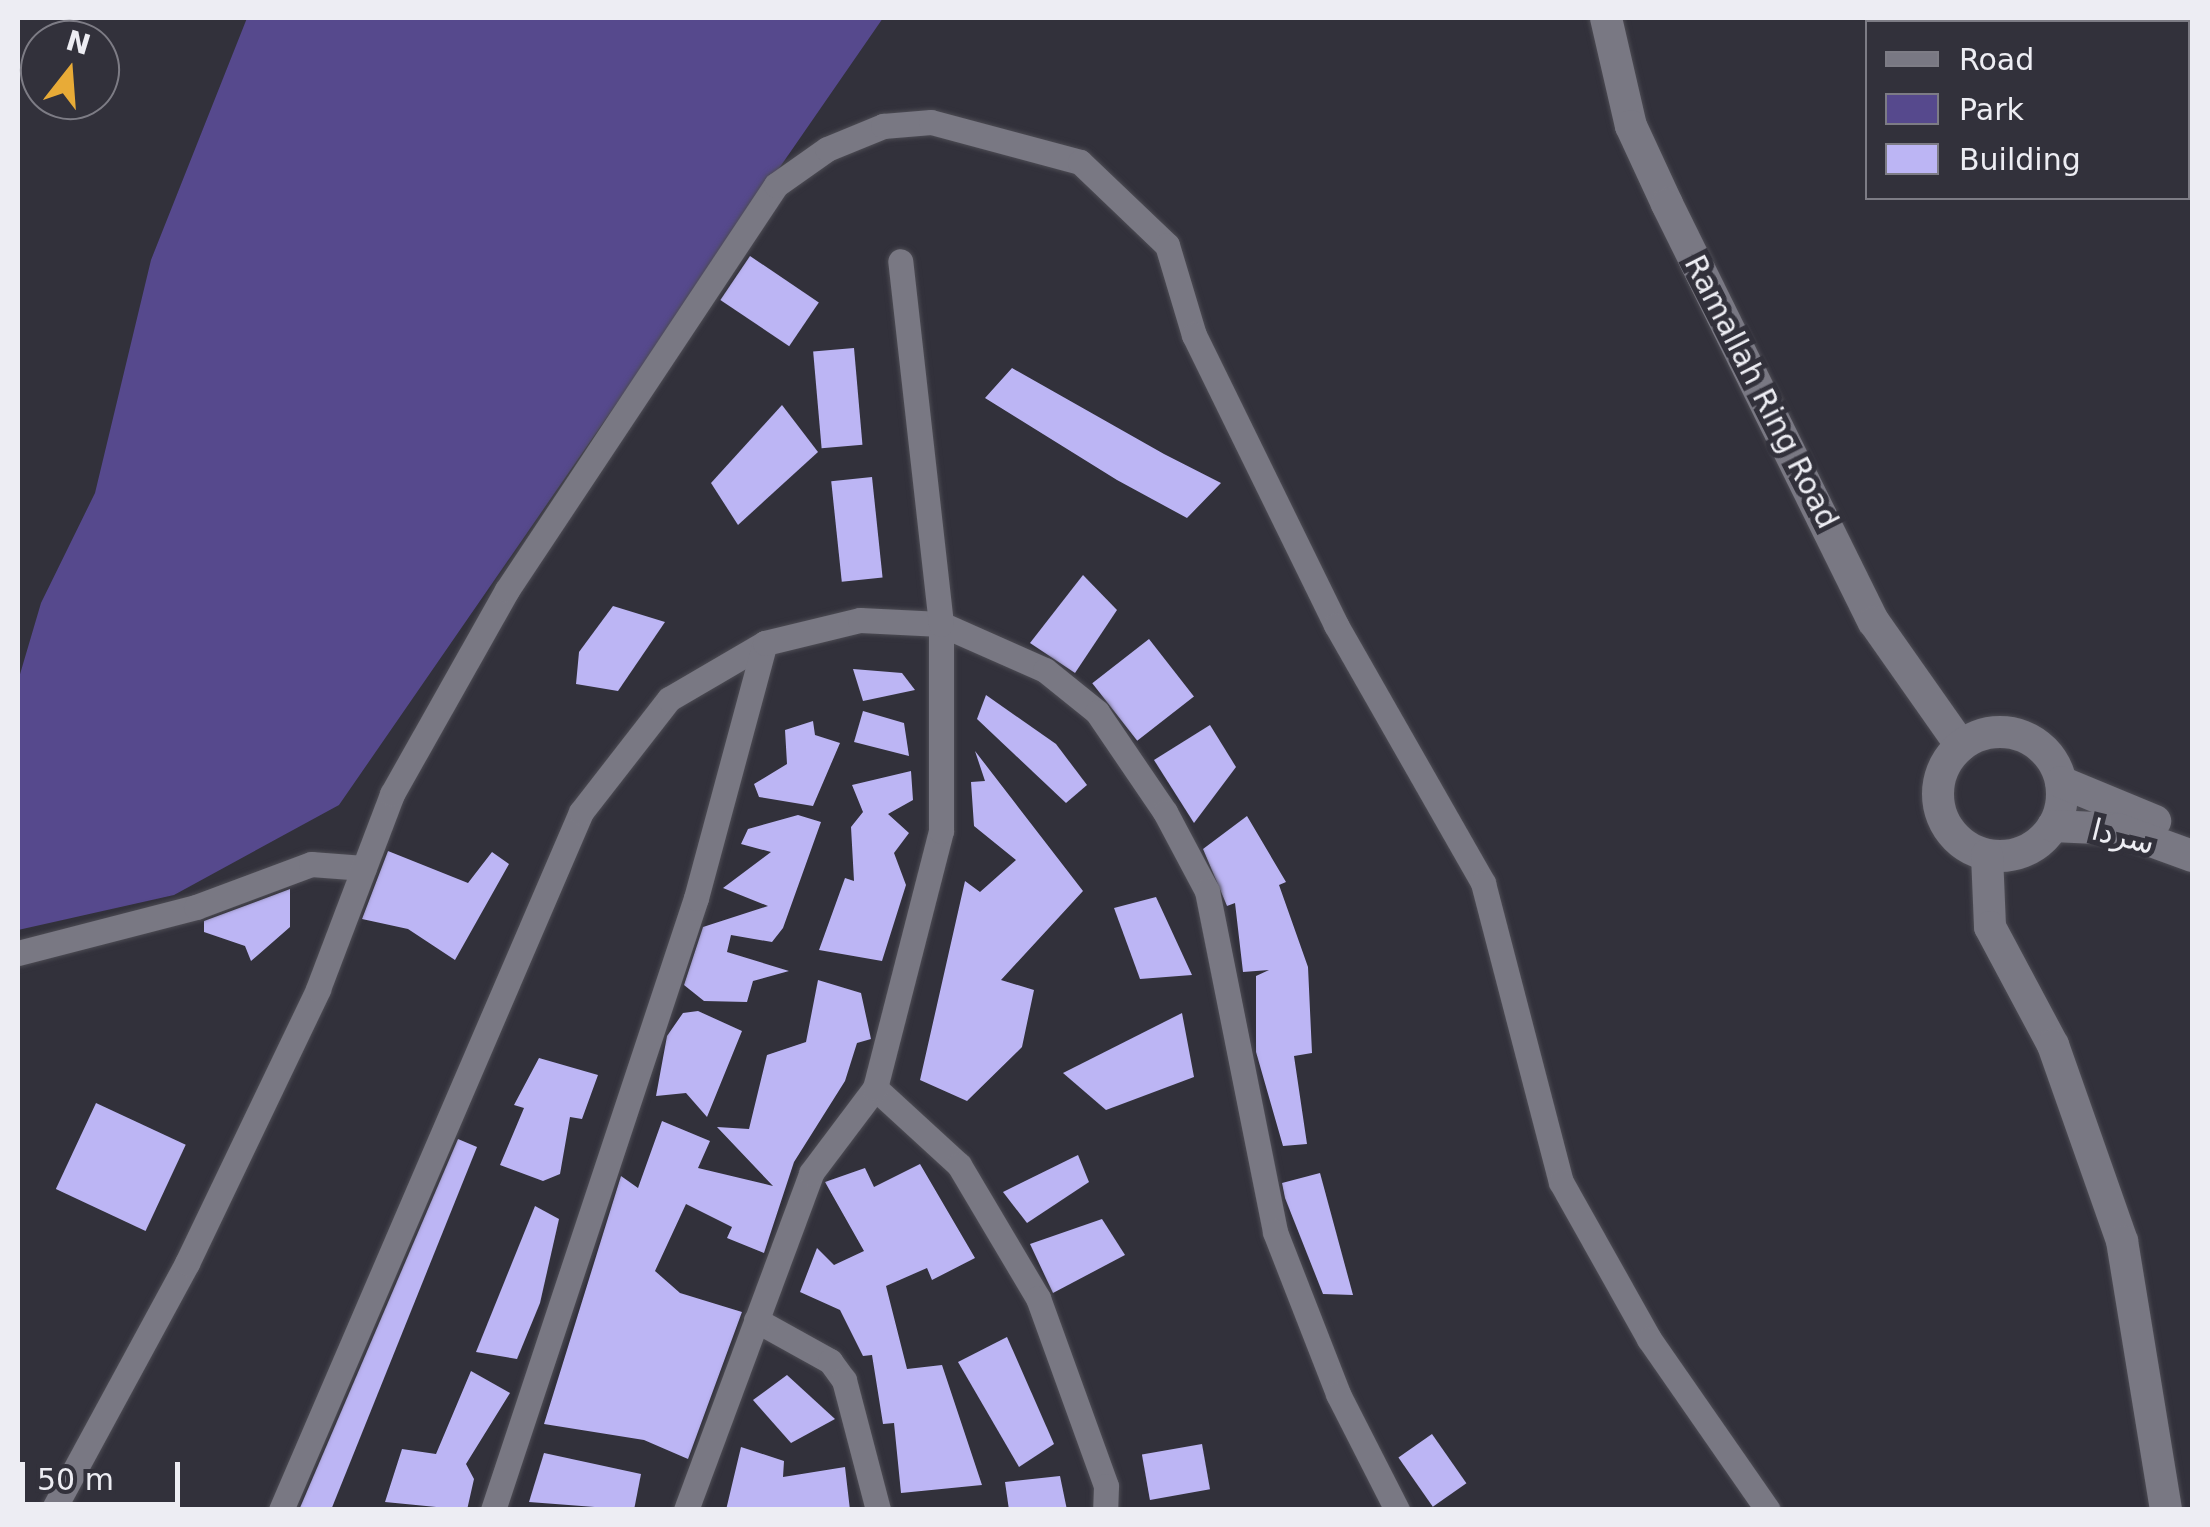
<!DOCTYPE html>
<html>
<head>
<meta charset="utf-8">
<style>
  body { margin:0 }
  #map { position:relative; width:2210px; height:1527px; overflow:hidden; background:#32313b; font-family:"DejaVu Sans","Noto Sans Arabic",sans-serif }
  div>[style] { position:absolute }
  .green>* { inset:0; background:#56498d }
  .building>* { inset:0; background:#bcb5f4; transform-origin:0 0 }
  .roads { filter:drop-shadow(0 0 2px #4d4c54) drop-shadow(0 0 2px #4d4c54) }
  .minor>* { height:25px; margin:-12.5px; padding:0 12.5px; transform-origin:12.5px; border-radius:12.5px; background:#797883 }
  .tertiary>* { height:32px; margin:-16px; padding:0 16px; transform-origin:16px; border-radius:16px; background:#797883 }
  .tertiary>.ring { margin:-16px; padding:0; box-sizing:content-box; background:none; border:32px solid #797883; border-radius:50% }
  span { translate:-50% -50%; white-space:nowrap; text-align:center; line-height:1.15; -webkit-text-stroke:10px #32313b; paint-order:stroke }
  .street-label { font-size:30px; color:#ededf3 }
  .frame { position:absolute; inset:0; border:20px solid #ededf3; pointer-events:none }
  .legend { position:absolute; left:1865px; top:20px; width:325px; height:180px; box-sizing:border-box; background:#32313b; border:2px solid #7d7c85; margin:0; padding:12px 18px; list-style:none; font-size:30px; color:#ededf3 }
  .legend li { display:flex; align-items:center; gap:20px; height:50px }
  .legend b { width:50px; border:2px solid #7d7c85 }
  .north { position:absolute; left:20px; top:20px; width:100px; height:100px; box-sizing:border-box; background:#32313b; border:2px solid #7d7c85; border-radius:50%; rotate:17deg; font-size:28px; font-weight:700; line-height:40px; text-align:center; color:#ededf3 }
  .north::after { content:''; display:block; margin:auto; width:35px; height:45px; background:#e8ab37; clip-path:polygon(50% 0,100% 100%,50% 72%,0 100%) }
  .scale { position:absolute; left:20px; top:1462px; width:160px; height:45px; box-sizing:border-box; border:5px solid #ededf3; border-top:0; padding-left:12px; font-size:30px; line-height:35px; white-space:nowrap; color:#ededf3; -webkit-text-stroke:8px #32313b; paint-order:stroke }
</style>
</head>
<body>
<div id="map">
  <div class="green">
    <i style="clip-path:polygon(247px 18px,883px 18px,339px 805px,174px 895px,18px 930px,18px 681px,41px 603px,95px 493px,151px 260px)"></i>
  </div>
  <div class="building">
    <i style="left:750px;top:256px;width:83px;height:53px;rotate:34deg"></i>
    <i style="left:854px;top:348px;width:97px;height:41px;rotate:85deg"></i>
    <i style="clip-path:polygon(1012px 368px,1164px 454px,1221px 483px,1187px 518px,1117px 480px,985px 398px)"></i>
    <i style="clip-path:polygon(782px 405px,818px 452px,738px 525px,711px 483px)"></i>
    <i style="left:872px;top:477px;width:101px;height:41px;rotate:84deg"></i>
    <i style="clip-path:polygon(1083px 575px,1117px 610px,1075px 673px,1030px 643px)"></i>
    <i style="clip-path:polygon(613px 606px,665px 622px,618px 691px,576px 684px,579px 652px)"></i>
    <i style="left:1149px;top:639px;width:73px;height:72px;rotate:52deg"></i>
    <i style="clip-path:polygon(853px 669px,902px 673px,915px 690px,863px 701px)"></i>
    <i style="clip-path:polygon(986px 695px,1056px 744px,1087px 785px,1066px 803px,977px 719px)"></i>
    <i style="clip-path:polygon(863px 711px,904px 723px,909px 756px,854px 742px)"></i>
    <i style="clip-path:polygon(813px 721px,815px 735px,840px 743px,813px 806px,759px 797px,754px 784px,787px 764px,785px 730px)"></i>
    <i style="clip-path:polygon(1210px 725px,1236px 767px,1194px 823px,1154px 760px)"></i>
    <i style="clip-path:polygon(975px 751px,1083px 891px,1001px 980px,1034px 990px,1022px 1047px,967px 1101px,920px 1080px,965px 881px,980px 892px,1016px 860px,974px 826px,971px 782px,985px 781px)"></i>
    <i style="clip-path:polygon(911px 771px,913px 800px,888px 814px,909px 833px,894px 853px,906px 885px,882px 961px,819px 950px,845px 878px,854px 881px,851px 827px,863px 812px,852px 785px)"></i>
    <i style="clip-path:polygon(798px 815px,821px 822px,783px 928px,772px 942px,731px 935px,727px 952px,789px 971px,753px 981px,747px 1002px,704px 1001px,684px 985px,703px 927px,768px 906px,723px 888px,771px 852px,741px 844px,748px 829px)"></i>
    <i style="clip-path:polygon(1247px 816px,1286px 882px,1279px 885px,1308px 967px,1312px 1053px,1294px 1056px,1307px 1144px,1283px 1146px,1256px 1052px,1256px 976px,1269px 970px,1243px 972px,1235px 903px,1227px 906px,1203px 849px)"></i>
    <i style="clip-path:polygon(388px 851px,468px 883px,492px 852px,509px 864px,455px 960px,408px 929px,362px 919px)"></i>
    <i style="clip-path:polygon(290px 889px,290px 927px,251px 961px,245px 946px,204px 932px,204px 921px)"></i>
    <i style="clip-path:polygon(1156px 897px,1192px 975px,1140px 979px,1114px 908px)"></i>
    <i style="clip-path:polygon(818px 980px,861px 993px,871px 1039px,857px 1043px,845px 1081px,794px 1162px,764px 1253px,727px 1238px,732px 1227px,686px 1204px,655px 1271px,680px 1293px,742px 1312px,688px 1459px,644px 1440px,544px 1424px,621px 1176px,638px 1188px,662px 1121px,710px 1141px,698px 1168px,773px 1186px,717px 1127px,749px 1129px,767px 1055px,806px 1042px)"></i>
    <i style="clip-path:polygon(698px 1011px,742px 1031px,707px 1117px,686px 1093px,656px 1096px,667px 1036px,683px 1013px)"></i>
    <i style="clip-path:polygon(1182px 1013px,1194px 1077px,1106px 1110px,1063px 1073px)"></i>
    <i style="clip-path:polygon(539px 1058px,598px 1075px,582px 1119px,570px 1117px,560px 1174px,543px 1181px,500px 1165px,524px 1108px,514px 1105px)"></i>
    <i style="left:96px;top:1103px;width:99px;height:95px;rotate:25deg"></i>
    <i style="clip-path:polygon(458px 1139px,477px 1147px,331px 1510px,299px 1510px)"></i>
    <i style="clip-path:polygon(1078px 1155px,1089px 1182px,1027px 1223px,1003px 1192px)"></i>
    <i style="clip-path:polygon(920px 1164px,975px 1258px,932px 1280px,927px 1268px,886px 1286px,907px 1369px,942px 1365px,982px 1485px,901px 1493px,894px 1423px,883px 1424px,872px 1355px,863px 1356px,840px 1310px,800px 1292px,817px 1248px,834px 1265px,864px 1251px,825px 1182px,865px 1168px,874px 1187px)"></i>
    <i style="clip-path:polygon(1320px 1173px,1353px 1295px,1323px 1294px,1285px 1198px,1282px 1183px)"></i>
    <i style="clip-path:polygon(535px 1206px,559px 1219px,540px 1303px,517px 1359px,476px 1352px)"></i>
    <i style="clip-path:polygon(1102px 1219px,1125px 1255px,1053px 1293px,1030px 1244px)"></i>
    <i style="clip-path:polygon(1007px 1337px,1054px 1444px,1019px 1467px,958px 1362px)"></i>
    <i style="clip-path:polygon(471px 1371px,510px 1393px,466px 1464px,474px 1479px,467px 1510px,385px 1502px,402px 1449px,436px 1454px)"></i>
    <i style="clip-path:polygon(787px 1375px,835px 1419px,791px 1443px,753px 1400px)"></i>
    <i style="left:1432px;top:1434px;width:60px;height:41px;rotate:55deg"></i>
    <i style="left:1202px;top:1444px;width:46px;height:61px;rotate:80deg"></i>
    <i style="clip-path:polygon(741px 1447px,784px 1461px,783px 1477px,845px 1467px,850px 1510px,726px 1510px)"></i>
    <i style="clip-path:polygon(544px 1453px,641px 1474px,634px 1510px,529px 1502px)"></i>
    <i style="clip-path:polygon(1060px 1476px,1067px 1510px,1009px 1510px,1005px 1482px)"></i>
  </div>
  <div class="roads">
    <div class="minor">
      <i style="left:18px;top:953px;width:184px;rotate:-14.5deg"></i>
      <i style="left:196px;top:907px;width:123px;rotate:-20.5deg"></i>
      <i style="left:311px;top:864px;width:53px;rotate:4.3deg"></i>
      <i style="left:875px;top:1088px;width:114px;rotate:42.5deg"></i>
      <i style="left:959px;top:1165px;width:155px;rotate:59.3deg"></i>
      <i style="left:1038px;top:1298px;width:200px;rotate:70.1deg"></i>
      <i style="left:1106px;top:1486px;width:24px;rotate:92deg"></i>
      <i style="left:756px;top:1320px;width:85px;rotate:29deg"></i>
      <i style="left:830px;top:1361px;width:24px;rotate:54deg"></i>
      <i style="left:844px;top:1380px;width:134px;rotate:75.3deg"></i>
      <i style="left:53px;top:1510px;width:281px;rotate:-61.5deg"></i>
      <i style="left:187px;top:1263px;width:304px;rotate:-64.4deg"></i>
      <i style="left:318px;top:989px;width:209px;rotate:-69.2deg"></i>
      <i style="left:392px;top:794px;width:234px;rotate:-60.6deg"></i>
      <i style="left:507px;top:590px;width:486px;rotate:-56.4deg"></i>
      <i style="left:776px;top:185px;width:62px;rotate:-35.2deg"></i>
      <i style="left:827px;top:149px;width:61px;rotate:-22.3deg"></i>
      <i style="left:883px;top:126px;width:48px;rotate:-4.8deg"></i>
      <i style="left:931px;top:122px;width:154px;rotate:15deg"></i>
      <i style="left:1080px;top:162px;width:120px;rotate:43.7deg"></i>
      <i style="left:1167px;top:245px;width:94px;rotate:73.3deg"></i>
      <i style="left:1194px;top:335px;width:323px;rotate:63.9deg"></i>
      <i style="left:1336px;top:625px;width:297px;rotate:60.3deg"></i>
      <i style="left:1483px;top:883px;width:309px;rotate:75.4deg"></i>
      <i style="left:1561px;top:1182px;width:180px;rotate:60.7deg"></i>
      <i style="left:1649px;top:1339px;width:208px;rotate:55.2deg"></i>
      <i style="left:281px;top:1510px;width:760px;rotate:-66.74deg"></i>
      <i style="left:581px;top:812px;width:143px;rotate:-52.1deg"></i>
      <i style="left:669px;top:699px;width:111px;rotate:-30.3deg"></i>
      <i style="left:493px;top:1510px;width:645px;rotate:-71.65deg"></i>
      <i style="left:696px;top:898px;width:264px;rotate:-74.9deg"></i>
      <i style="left:765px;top:643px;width:98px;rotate:-13.6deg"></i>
      <i style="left:860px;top:620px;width:81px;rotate:2.8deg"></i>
      <i style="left:941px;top:624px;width:114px;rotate:23.9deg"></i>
      <i style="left:1045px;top:670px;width:67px;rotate:38.9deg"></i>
      <i style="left:1097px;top:712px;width:121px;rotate:55.8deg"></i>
      <i style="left:1165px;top:812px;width:89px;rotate:62deg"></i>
      <i style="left:1207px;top:891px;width:348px;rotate:78.7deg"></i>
      <i style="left:1275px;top:1232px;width:174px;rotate:68.7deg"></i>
      <i style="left:1338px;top:1394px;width:130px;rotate:63deg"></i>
      <i style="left:686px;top:1510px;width:359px;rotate:-69.6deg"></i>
      <i style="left:811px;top:1173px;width:106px;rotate:-53deg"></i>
      <i style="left:875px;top:1088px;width:265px;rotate:-75.6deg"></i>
      <i style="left:941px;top:831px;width:207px;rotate:-90deg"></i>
      <i style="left:941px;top:624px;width:365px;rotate:-96.4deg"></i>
    </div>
    <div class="tertiary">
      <i style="left:1606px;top:18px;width:111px;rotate:77deg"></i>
      <i style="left:1631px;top:126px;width:86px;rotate:65.2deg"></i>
      <i style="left:1667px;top:204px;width:466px;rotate:63.7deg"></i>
      <i style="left:1874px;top:622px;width:151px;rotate:54.9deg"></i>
      <i class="ring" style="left:1938px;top:732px;width:92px;height:92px"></i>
      <i style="left:2061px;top:782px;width:102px;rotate:22.5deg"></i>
      <i style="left:2053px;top:826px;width:65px;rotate:2.6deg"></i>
      <i style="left:2118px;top:829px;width:79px;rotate:20deg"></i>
      <i style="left:1987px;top:855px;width:72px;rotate:87.6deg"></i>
      <i style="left:1990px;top:927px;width:134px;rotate:61.9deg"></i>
      <i style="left:2053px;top:1045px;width:208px;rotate:70.6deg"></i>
      <i style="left:2122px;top:1241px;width:273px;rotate:80.7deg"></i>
    </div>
  </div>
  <div class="street-label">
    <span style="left:1761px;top:392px;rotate:63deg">Ramallah Ring Road</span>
    <span style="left:2123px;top:837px;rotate:14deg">سردا</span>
  </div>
  <div class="frame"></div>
  <ul class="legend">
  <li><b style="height:12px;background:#797883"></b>Road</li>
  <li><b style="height:28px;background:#56498d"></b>Park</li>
  <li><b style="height:28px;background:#bcb5f4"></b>Building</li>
  </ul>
  <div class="north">N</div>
  <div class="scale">50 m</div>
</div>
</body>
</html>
